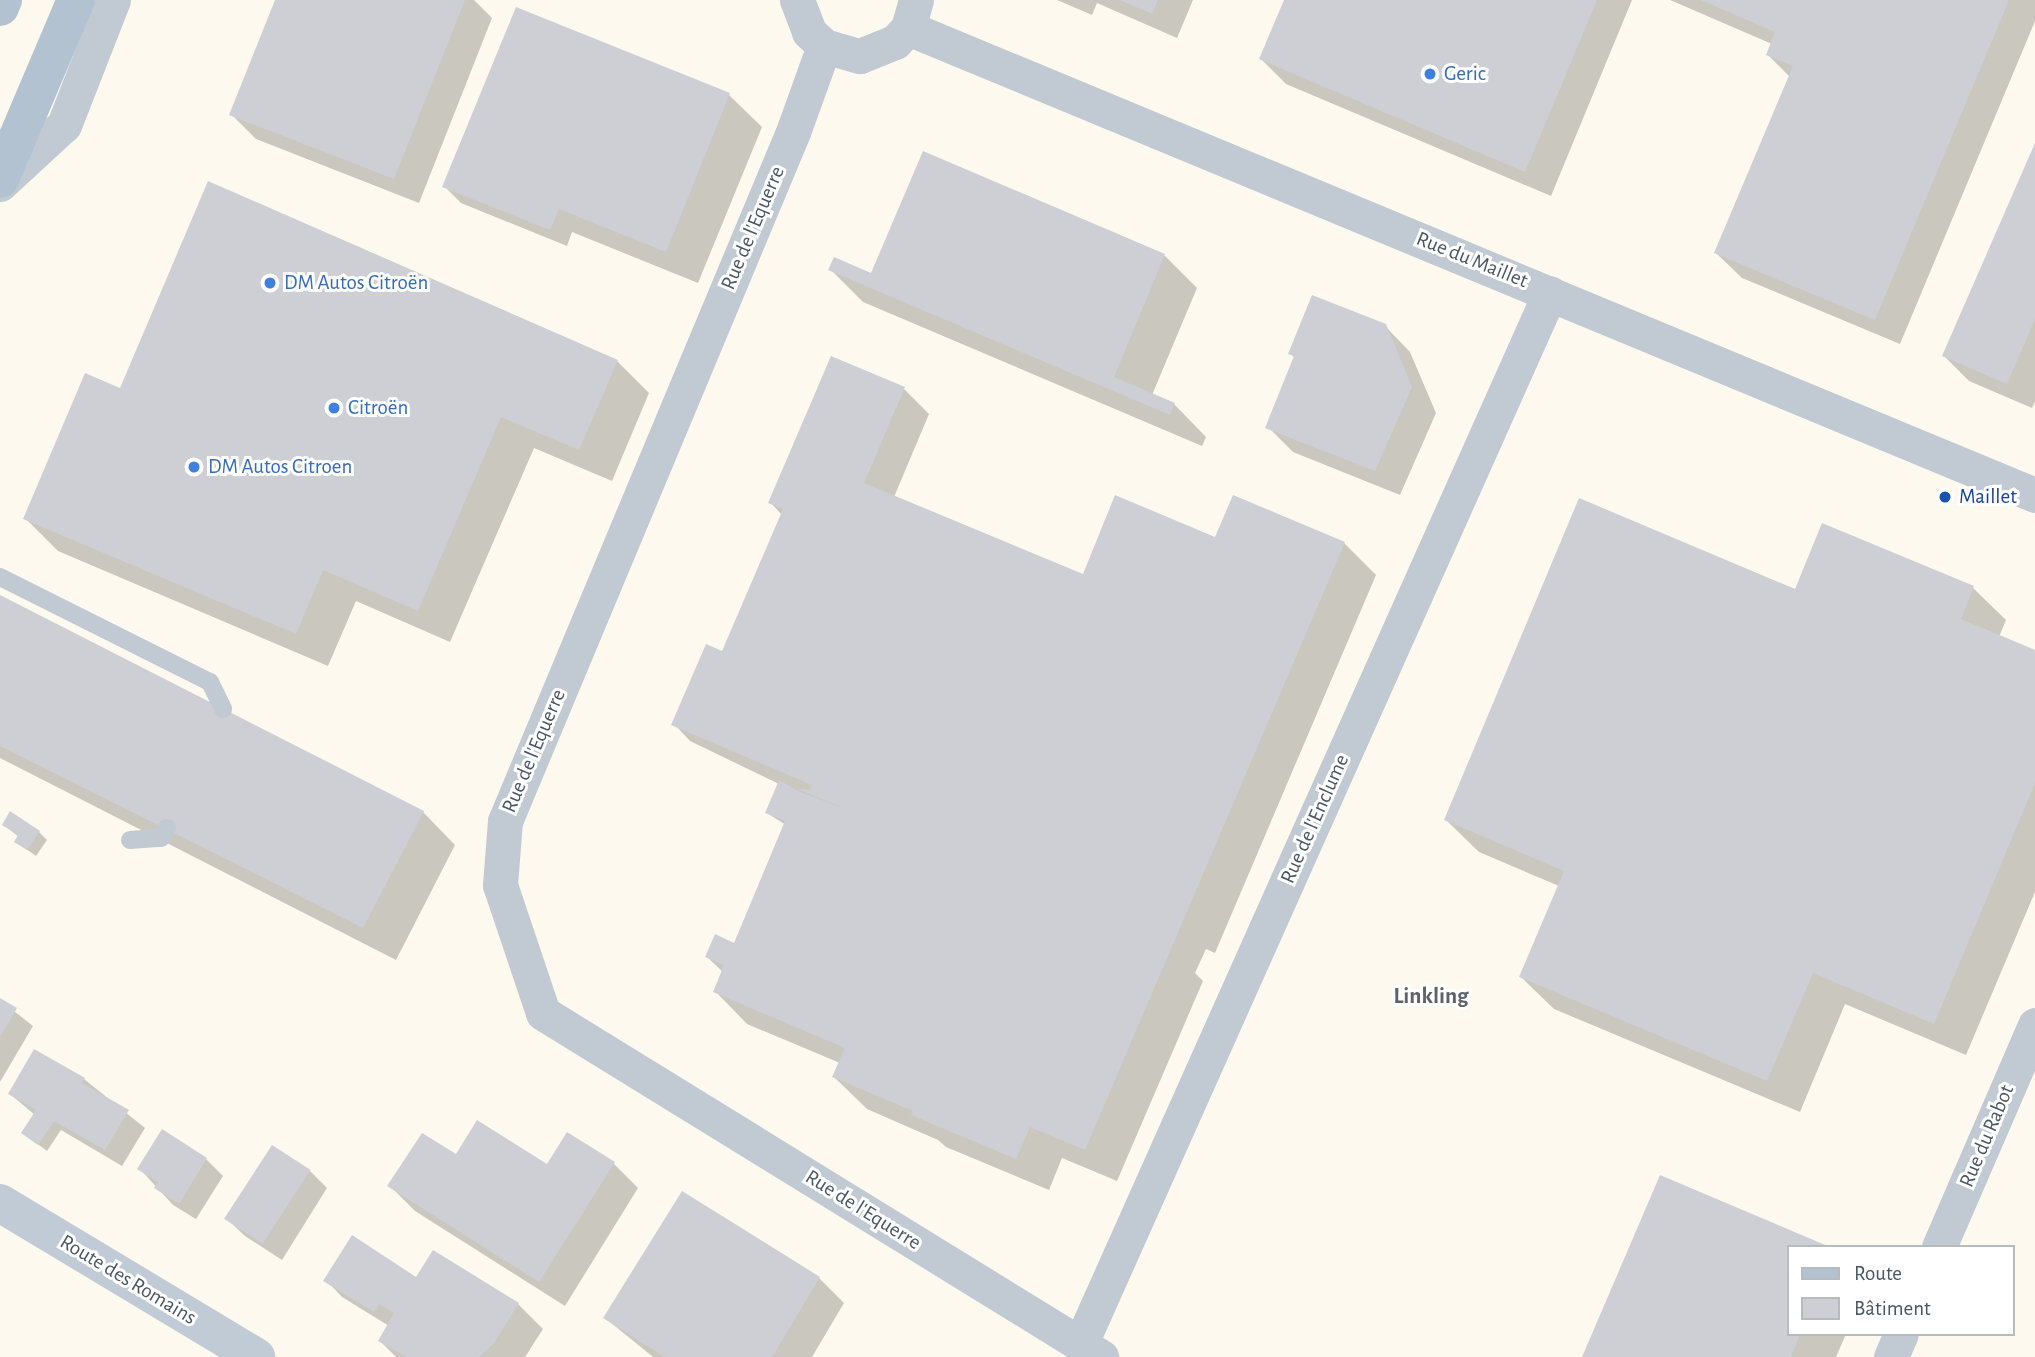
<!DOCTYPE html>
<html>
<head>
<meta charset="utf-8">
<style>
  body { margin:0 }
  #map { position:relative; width:2035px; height:1357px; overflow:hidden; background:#f5f3f3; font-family:"Alegreya Sans",sans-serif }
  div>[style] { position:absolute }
  .commercial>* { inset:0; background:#fdf9ef }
  .shadow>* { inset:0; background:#0003 }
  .building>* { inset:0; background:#cdcfd5; transform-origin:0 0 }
  .lane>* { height:18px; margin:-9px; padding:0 9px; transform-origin:9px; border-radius:9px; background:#c1cad2 }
  .street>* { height:35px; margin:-17.5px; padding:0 17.5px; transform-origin:17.5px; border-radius:17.5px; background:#c1cad2 }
  .secondary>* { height:38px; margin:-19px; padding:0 19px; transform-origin:19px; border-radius:19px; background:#c1cbd6 }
  .primary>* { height:38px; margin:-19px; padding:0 19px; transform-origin:19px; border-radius:19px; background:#b3c2d1 }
  .dots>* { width:19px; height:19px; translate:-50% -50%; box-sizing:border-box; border:4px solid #fff; border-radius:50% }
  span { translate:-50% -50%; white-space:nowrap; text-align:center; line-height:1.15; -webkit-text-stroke:6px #fff; paint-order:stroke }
  .shop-label { font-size:21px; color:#366cbe }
  .left { translate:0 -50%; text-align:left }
  .street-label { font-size:21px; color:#4a5661 }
  .transit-label { font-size:21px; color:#164399 }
  .neighbourhood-label { font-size:23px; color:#5f6368; font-weight:700 }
  .legend { position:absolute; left:1787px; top:1245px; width:228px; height:91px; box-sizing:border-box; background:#fff; border:2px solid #b7bbc0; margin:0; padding:9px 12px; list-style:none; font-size:21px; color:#4a5661 }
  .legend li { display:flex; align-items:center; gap:14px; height:35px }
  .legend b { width:35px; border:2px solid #b7bbc0 }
</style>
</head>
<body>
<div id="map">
  <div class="commercial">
    <i style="clip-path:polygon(evenodd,0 0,2035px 0,2035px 1357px,0 1357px,0 0,1788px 1247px,2012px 1247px,2012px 1334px,1788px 1334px,1788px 1247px)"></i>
  </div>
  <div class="shadow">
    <i style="clip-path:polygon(276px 0,474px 0,492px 18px,419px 203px,256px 139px,231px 114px)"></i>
    <i style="clip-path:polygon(1057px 0,1193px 0,1177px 38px,1097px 3px,1092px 15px)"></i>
    <i style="clip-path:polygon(1286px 0,1632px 0,1551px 196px,1286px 84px,1261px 59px)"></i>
    <i style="clip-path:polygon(1670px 0,2035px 0,2035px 21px,1900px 344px,1742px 278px,1716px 253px,1790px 77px,1768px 55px,1772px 44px)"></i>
    <i style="clip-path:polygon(729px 95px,762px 127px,698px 283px,572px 232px,567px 246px,461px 203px,444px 186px)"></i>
    <i style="clip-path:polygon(2035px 148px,2035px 401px,2032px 408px,1969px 381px,1944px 356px)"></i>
    <i style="clip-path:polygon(924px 153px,1165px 256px,1197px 288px,1152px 395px,1174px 404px,1206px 437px,1202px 446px,863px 302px,830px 269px,872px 275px)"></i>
    <i style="clip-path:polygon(1385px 326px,1410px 352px,1436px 413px,1400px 495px,1293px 452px,1268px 427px,1295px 358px,1290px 353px)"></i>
    <i style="clip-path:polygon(617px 361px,649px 393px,612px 481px,534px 448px,450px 642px,356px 601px,328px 666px,58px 551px,25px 518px)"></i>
    <i style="clip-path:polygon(904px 389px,929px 414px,894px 497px,1083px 576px,1216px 539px,1344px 543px,1376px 575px,1215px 953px,1206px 949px,1195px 973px,1203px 981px,1117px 1181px,1062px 1158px,1049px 1190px,946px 1147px,938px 1140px,867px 1109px,834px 1077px,840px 1063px,747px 1024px,715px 991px,723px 972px,707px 957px,735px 945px,786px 825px,767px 813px,779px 784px,690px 741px,674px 724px,722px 653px,782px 515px,770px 502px)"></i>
    <i style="clip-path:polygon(1823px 525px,1973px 588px,2006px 620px,1999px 637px,2035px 652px,2035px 892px,1966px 1055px,1845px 1004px,1800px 1112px,1554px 1009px,1521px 977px,1559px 886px,1479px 852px,1446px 820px,1796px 591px)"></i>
    <i style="clip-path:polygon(0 597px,423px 812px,455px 845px,396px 960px,0 758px)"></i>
    <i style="clip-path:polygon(4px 825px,39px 832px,47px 840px,36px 856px,16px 842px,19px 837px)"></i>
    <i style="clip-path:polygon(0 1000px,33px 1026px,0 1082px)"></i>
    <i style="clip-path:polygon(84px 1079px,145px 1128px,122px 1166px,61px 1130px,47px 1151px,23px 1133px,35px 1115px,10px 1094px)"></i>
    <i style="clip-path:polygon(163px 1132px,206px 1159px,223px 1176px,196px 1219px,173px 1205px,140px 1169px)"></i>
    <i style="clip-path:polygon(457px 1157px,548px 1167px,613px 1163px,638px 1188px,565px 1306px,415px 1211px,390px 1186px)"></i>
    <i style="clip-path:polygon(310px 1171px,327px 1188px,282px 1260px,245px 1236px,228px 1220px)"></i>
    <i style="clip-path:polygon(1788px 1247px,1788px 1334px,1846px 1334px,1836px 1357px,1584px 1357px)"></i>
    <i style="clip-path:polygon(819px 1278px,844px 1303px,812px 1357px,653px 1357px,605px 1318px)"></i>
    <i style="clip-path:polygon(326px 1280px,417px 1280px,518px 1304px,543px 1329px,525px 1357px,396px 1357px,380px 1341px,389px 1326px,342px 1297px)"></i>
  </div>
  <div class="building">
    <i style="clip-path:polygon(275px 0,465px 0,394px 179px,229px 115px)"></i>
    <i style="clip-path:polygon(1120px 0,1158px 0,1152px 14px)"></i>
    <i style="clip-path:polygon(1284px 0,1597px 0,1525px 172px,1259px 59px)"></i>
    <i style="clip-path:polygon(1701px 0,2009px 0,1875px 320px,1714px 253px,1793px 66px,1766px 55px,1775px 32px)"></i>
    <i style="clip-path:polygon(516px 7px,730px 93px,666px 252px,559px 209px,550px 230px,442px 187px)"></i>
    <i style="clip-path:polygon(2035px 143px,2035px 319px,2007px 384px,1942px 356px)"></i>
    <i style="clip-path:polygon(923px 151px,1165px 254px,1114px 377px,1175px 403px,1170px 415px,828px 270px,834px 257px,871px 273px)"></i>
    <i style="clip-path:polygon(208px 181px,618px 360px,579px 450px,501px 417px,418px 611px,323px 570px,296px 634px,23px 519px,85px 373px,120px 388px)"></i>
    <i style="clip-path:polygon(1312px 295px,1386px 324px,1412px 387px,1375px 471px,1265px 428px,1294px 356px,1288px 354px)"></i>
    <i style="clip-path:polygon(831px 356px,905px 387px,864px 483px,1083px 574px,1115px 495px,1215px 537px,1233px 495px,1345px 542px,1085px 1150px,1030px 1127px,1016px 1159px,911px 1115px,913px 1111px,832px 1077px,845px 1048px,713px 992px,724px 965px,705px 957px,715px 934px,734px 943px,785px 821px,765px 813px,779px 780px,798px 791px,850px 811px,798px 789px,810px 790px,812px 785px,671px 725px,706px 644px,722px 651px,783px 509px,768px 503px)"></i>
    <i style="clip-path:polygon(1579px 498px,1795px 589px,1822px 523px,1974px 586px,1961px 619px,2035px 650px,2035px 783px,1934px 1024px,1813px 973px,1767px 1081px,1519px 977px,1564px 871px,1444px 820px)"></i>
    <i style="clip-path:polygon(0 595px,424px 811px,363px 928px,0 746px)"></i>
    <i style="clip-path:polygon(10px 811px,40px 831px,27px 850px,14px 842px,18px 835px,2px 825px)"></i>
    <i style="clip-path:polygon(0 998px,17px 1008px,0 1037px)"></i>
    <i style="clip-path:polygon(34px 1049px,85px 1078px,82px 1083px,129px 1110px,105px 1150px,54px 1121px,38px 1145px,21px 1133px,36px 1110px,8px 1094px)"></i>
    <i style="clip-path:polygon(477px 1120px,547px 1164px,567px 1132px,615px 1162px,539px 1282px,387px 1186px,422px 1133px,456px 1154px)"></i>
    <i style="clip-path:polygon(162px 1129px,207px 1158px,179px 1204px,154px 1188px,158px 1182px,137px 1169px)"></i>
    <i style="left:272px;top:1145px;width:46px;height:88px;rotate:33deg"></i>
    <i style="clip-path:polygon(1660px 1175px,1830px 1247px,1788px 1247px,1788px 1334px,1800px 1334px,1791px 1357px,1582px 1357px)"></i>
    <i style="clip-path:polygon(682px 1191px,820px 1277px,772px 1357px,665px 1357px,603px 1318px)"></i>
    <i style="clip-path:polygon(352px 1235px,416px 1277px,433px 1250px,519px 1303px,494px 1343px,479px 1357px,407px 1357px,378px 1341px,394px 1313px,379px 1304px,374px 1312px,323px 1281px)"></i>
  </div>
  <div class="lane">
    <i style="left:0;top:577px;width:235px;rotate:26.6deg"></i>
    <i style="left:210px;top:682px;width:30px;rotate:64deg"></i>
    <i style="left:130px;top:840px;width:31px;rotate:-4deg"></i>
    <i style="left:161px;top:838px;width:12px;rotate:-59deg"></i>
  </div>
  <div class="street">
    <i style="left:797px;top:0;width:34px;rotate:69deg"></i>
    <i style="left:809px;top:32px;width:21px;rotate:43deg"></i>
    <i style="left:824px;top:46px;width:37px;rotate:16deg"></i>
    <i style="left:860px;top:56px;width:38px;rotate:-22deg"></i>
    <i style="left:895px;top:42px;width:19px;rotate:-47deg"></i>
    <i style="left:908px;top:28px;width:29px;rotate:-74deg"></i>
    <i style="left:908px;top:28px;width:1220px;rotate:22.51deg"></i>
    <i style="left:824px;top:46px;width:91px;rotate:109.8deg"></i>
    <i style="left:793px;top:132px;width:747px;rotate:112.68deg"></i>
    <i style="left:505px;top:821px;width:64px;rotate:94.5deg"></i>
    <i style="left:500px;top:885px;width:135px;rotate:71.4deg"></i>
    <i style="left:543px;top:1013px;width:656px;rotate:31.65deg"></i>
    <i style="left:0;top:184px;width:87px;rotate:-42.7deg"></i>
    <i style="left:64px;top:125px;width:134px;rotate:-68.6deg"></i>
    <i style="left:1939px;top:1247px;width:242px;rotate:-66.6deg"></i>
    <i style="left:1080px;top:1345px;width:1152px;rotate:-65.93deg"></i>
    <i style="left:1891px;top:1357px;width:25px;rotate:-67deg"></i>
  </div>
  <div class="secondary">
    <i style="left:0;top:1203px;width:299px;rotate:31deg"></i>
  </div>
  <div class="primary">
    <i style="left:0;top:7px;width:8px;rotate:-67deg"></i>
    <i style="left:0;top:179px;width:194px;rotate:-67deg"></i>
  </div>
  <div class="dots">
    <i style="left:1430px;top:74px;background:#3f7fe0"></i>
    <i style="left:270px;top:283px;background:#3f7fe0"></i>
    <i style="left:334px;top:408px;background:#3f7fe0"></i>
    <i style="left:194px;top:467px;background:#3f7fe0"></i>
    <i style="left:1945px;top:497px;background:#1a4fb4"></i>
  </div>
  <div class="shop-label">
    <span class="left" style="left:1444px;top:74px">Geric</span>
    <span class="left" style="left:284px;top:283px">DM Autos Citroën</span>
    <span class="left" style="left:348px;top:408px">Citroën</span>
    <span class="left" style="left:208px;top:467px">DM Autos Citroen</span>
  </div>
  <div class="street-label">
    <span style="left:753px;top:228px;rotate:-67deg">Rue de l'Equerre</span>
    <span style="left:1472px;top:260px;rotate:22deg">Rue du Maillet</span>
    <span style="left:534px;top:751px;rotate:-67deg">Rue de l'Equerre</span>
    <span style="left:1315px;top:819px;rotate:-66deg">Rue de l'Enclume</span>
    <span style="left:1987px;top:1136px;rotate:-67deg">Rue du Rabot</span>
    <span style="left:863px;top:1210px;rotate:32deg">Rue de l'Equerre</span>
    <span style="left:128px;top:1280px;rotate:31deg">Route des Romains</span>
  </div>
  <div class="transit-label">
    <span class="left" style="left:1959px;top:497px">Maillet</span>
  </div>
  <div class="neighbourhood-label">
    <span style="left:1431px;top:997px">Linkling</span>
  </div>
  <ul class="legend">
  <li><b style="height:9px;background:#b3c2d1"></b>Route</li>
  <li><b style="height:19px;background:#cdcfd5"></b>Bâtiment</li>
  </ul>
</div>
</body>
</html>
